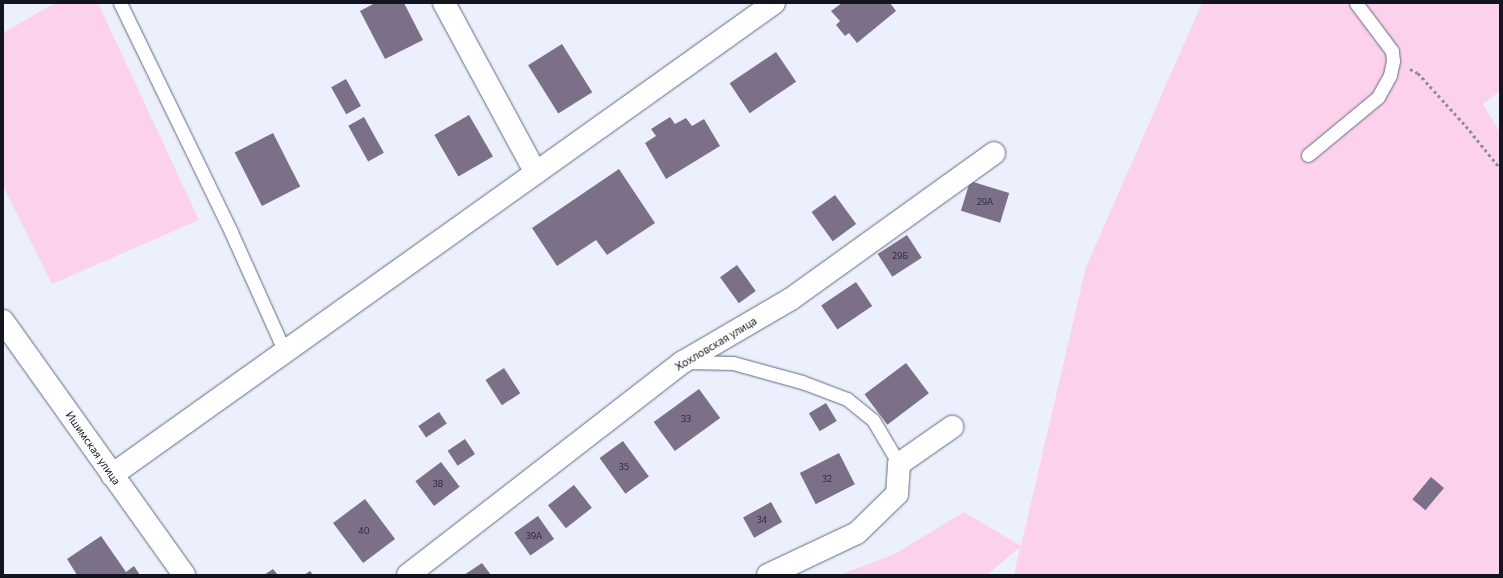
<!DOCTYPE html>
<html>
<head>
<meta charset="utf-8">
<style>
  body { margin:0 }
  #map { position:relative; width:1503px; height:578px; overflow:hidden; background:#ecf0fc; font-family:Commissioner,sans-serif }
  div>[style] { position:absolute }
  .green>* { inset:0; background:#fbd1eb }
  .building>* { inset:0; background:#7c7089; transform-origin:0 0 }
  .path>* { height:2.5px; margin-top:-1.25px; transform-origin:0; background:repeating-linear-gradient(90deg,#8b8e9a 0 3px,transparent 0 6px) }
  .roads { filter:drop-shadow(0 0 1px #626983) drop-shadow(0 0 1px #626983) }
  .lane>* { height:13px; margin:-6.5px; padding:0 6.5px; transform-origin:6.5px; border-radius:6.5px; background:#fff }
  .street>* { height:22px; margin:-11px; padding:0 11px; transform-origin:11px; border-radius:11px; background:#fff }
  span { translate:-50% -50%; white-space:nowrap; text-align:center; line-height:1.15; -webkit-text-stroke:3px #fdfdfd; paint-order:stroke }
  .number-label { font-size:9px; color:#2c2b3a }
  .number-label span { -webkit-text-stroke-width:0 }
  .street-label { font-size:11px; color:#12141f }
  .frame { position:absolute; inset:0; border:4px solid #12141f; pointer-events:none }
</style>
</head>
<body>
<div id="map">
  <div class="green">
    <i style="clip-path:polygon(55px 3px,98px 3px,199px 220px,52px 284px,3px 186px,3px 33px)"></i>
    <i style="clip-path:polygon(1202px 3px,1500px 3px,1500px 91px,1483px 104px,1500px 132px,1500px 575px,1014px 575px,1020px 547px,987px 575px,839px 575px,893px 555px,964px 512px,1021px 546px,1086px 267px)"></i>
  </div>
  <div class="building">
    <i style="clip-path:polygon(375px 3px,404px 3px,423px 40px,385px 59px,360px 11px)"></i>
    <i style="clip-path:polygon(842px 3px,890px 3px,896px 11px,857px 43px,849px 33px,845px 36px,836px 25px,840px 21px,831px 11px)"></i>
    <i style="left:562px;top:44px;width:57px;height:40px;rotate:58deg"></i>
    <i style="left:776px;top:52px;width:36px;height:56px;rotate:56deg"></i>
    <i style="left:346px;top:79px;width:31px;height:17px;rotate:61deg"></i>
    <i style="left:469px;top:115px;width:48px;height:40px;rotate:60deg"></i>
    <i style="left:364px;top:117px;width:41px;height:18px;rotate:61deg"></i>
    <i style="clip-path:polygon(670px 117px,675px 124px,686px 118px,692px 126px,704px 119px,720px 146px,666px 179px,645px 143px,656px 136px,651px 129px)"></i>
    <i style="left:273px;top:133px;width:60px;height:43px;rotate:63deg"></i>
    <i style="clip-path:polygon(619px 169px,655px 223px,607px 255px,596px 240px,557px 266px,532px 228px)"></i>
    <i style="left:970px;top:181px;width:41px;height:31px;rotate:17deg"></i>
    <i style="left:835px;top:195px;width:36px;height:29px;rotate:54deg"></i>
    <i style="left:907px;top:235px;width:27px;height:35px;rotate:57deg"></i>
    <i style="left:737px;top:265px;width:32px;height:21px;rotate:54deg"></i>
    <i style="left:856px;top:282px;width:29px;height:42px;rotate:56deg"></i>
    <i style="left:906px;top:363px;width:38px;height:52px;rotate:53deg"></i>
    <i style="left:504px;top:368px;width:30px;height:22px;rotate:57deg"></i>
    <i style="left:699px;top:389px;width:36px;height:56px;rotate:54deg"></i>
    <i style="left:826px;top:403px;width:21px;height:20px;rotate:59deg"></i>
    <i style="left:439px;top:412px;width:14px;height:25px;rotate:56deg"></i>
    <i style="left:465px;top:439px;width:18px;height:21px;rotate:56deg"></i>
    <i style="left:623px;top:441px;width:44px;height:29px;rotate:54deg"></i>
    <i style="left:839px;top:453px;width:35px;height:44px;rotate:63deg"></i>
    <i style="left:441px;top:462px;width:31px;height:32px;rotate:53deg"></i>
    <i style="left:1431px;top:477px;width:17px;height:29px;rotate:40deg"></i>
    <i style="left:574px;top:485px;width:29px;height:33px;rotate:52deg"></i>
    <i style="left:365px;top:499px;width:50px;height:40px;rotate:53deg"></i>
    <i style="left:771px;top:502px;width:23px;height:32px;rotate:61deg"></i>
    <i style="left:538px;top:516px;width:28px;height:29px;rotate:55deg"></i>
    <i style="clip-path:polygon(101px 536px,126px 572px,134px 566px,140px 575px,77px 575px,67px 559px)"></i>
    <i style="clip-path:polygon(482px 563px,491px 575px,464px 575px)"></i>
    <i style="clip-path:polygon(273px 569px,278px 575px,264px 575px)"></i>
    <i style="clip-path:polygon(310px 571px,313px 575px,304px 575px)"></i>
  </div>
  <div class="path">
    <i style="left:1410px;top:69px;width:9px;rotate:27deg"></i>
    <i style="left:1418px;top:73px;width:72px;rotate:47.8deg"></i>
    <i style="left:1466px;top:126px;width:54px;rotate:51deg"></i>
  </div>
  <div class="roads">
    <div class="lane">
      <i style="left:120px;top:3px;width:254px;rotate:64.1deg"></i>
      <i style="left:231px;top:232px;width:132px;rotate:65.8deg"></i>
      <i style="left:1308px;top:155px;width:91px;rotate:-39.6deg"></i>
      <i style="left:1378px;top:97px;width:25px;rotate:-61deg"></i>
      <i style="left:1390px;top:75px;width:14px;rotate:-78deg"></i>
      <i style="left:1393px;top:61px;width:10px;rotate:-96deg"></i>
      <i style="left:1392px;top:51px;width:60px;rotate:-126.9deg"></i>
      <i style="left:687px;top:362px;width:46px;rotate:1.2deg"></i>
      <i style="left:733px;top:363px;width:72px;rotate:15.4deg"></i>
      <i style="left:802px;top:382px;width:48px;rotate:20.7deg"></i>
      <i style="left:847px;top:399px;width:33px;rotate:39deg"></i>
      <i style="left:873px;top:420px;width:51px;rotate:59.4deg"></i>
    </div>
    <div class="street">
      <i style="left:444px;top:3px;width:193px;rotate:61.6deg"></i>
      <i style="left:3px;top:321px;width:312px;rotate:54.5deg"></i>
      <i style="left:112px;top:475px;width:813px;rotate:-35.49deg"></i>
      <i style="left:408px;top:575px;width:348px;rotate:-37.8deg"></i>
      <i style="left:683px;top:362px;width:125px;rotate:-30.3deg"></i>
      <i style="left:791px;top:299px;width:250px;rotate:-35.7deg"></i>
      <i style="left:768px;top:575px;width:98px;rotate:-25.3deg"></i>
      <i style="left:857px;top:533px;width:56px;rotate:-44.3deg"></i>
      <i style="left:897px;top:494px;width:30px;rotate:-86deg"></i>
      <i style="left:899px;top:464px;width:65px;rotate:-34.9deg"></i>
    </div>
  </div>
  <div class="number-label">
    <span style="left:985px;top:202px">29А</span>
    <span style="left:900px;top:256px">29Б</span>
    <span style="left:686px;top:419px">33</span>
    <span style="left:624px;top:467px">35</span>
    <span style="left:827px;top:479px">32</span>
    <span style="left:438px;top:484px">38</span>
    <span style="left:762px;top:520px">34</span>
    <span style="left:364px;top:531px">40</span>
    <span style="left:534px;top:536px">39А</span>
  </div>
  <div class="street-label">
    <span style="left:716px;top:344px;rotate:-31deg">Хохловская улица</span>
    <span style="left:93px;top:448px;rotate:55deg">Ишимская улица</span>
  </div>
  <div class="frame"></div>
</div>
</body>
</html>
